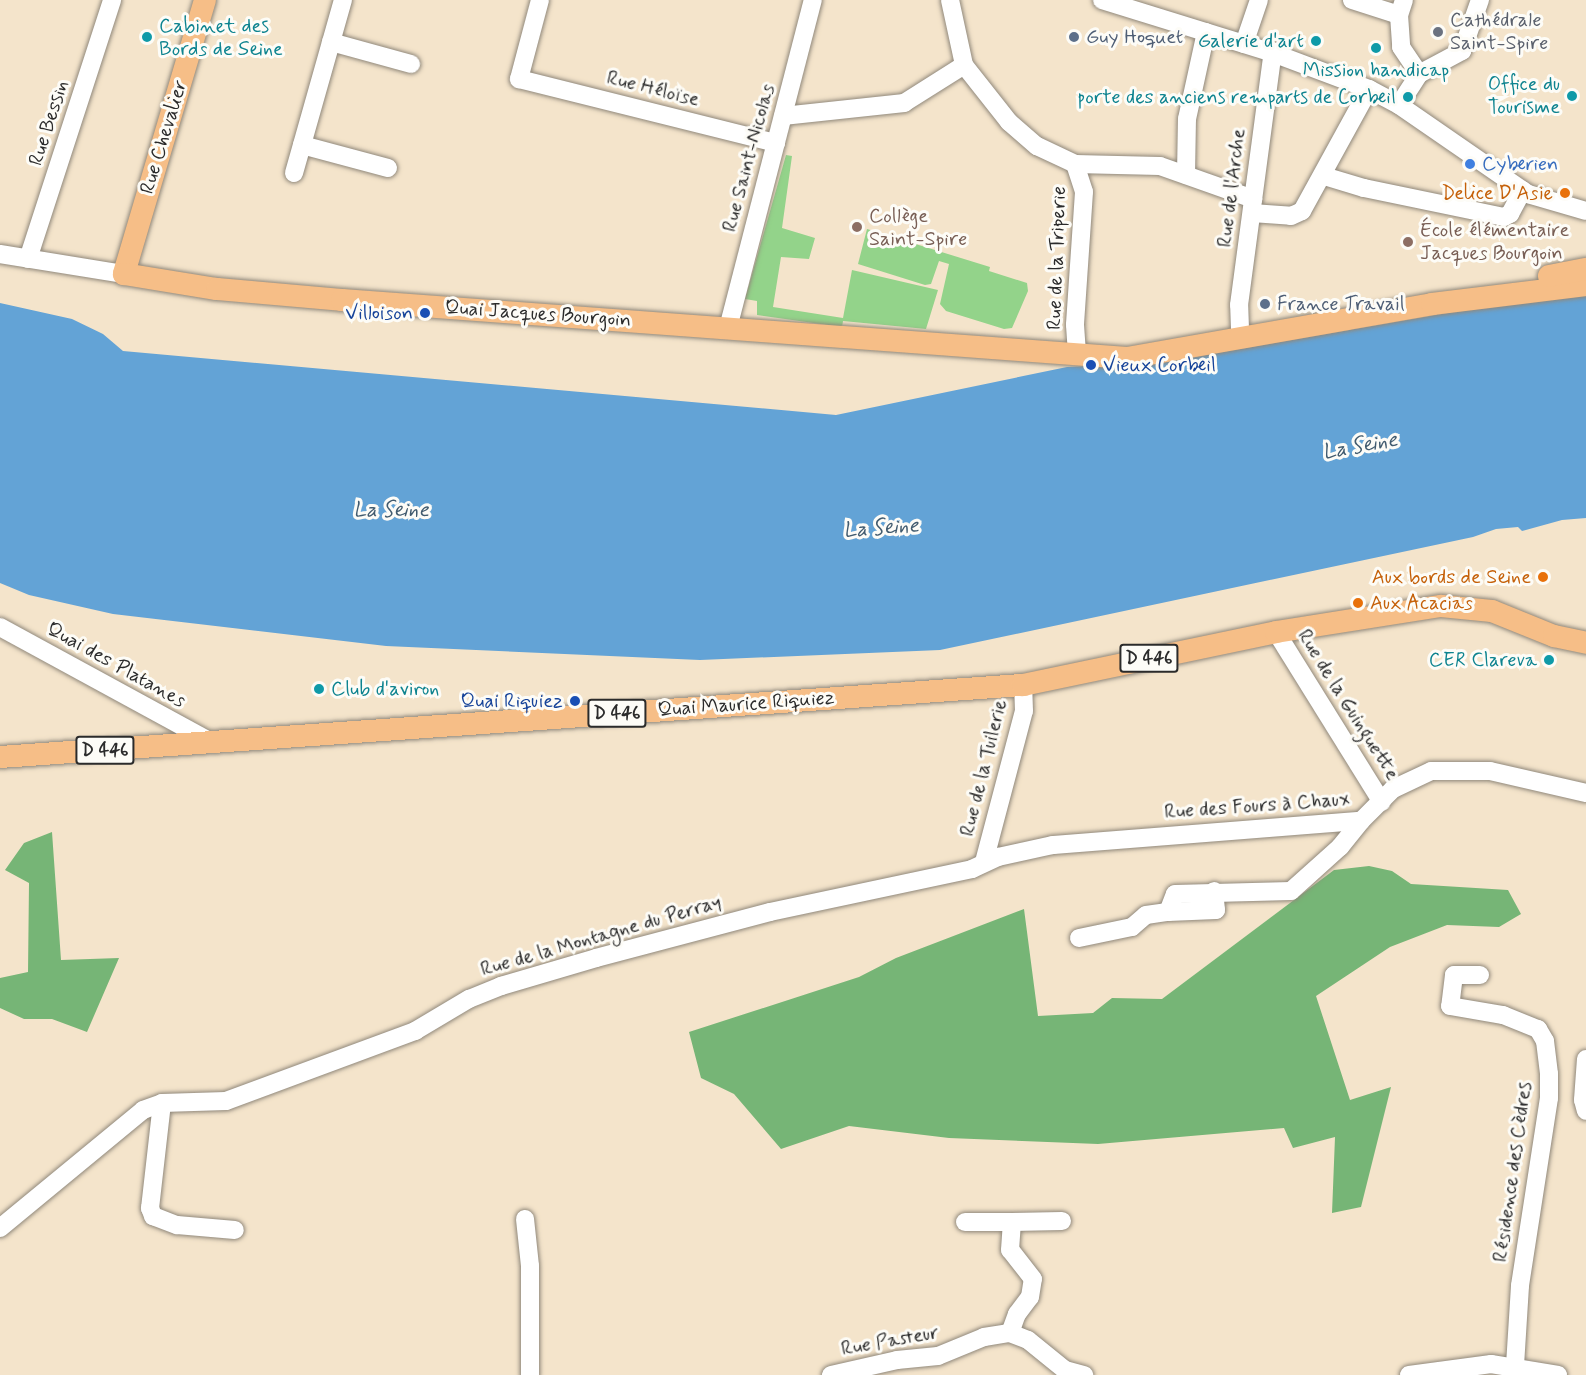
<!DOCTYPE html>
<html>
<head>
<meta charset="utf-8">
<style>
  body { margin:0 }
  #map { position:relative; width:1586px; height:1375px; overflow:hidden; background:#f4e4cb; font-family:Mynerve,sans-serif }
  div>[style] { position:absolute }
  .green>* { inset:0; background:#93d38a }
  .forest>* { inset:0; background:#76b576 }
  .water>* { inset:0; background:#63a3d6 }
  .roads { filter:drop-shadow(0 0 2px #90887b) drop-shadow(0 0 2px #90887b) }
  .minor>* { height:18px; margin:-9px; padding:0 9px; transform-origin:9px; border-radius:9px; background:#fff }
  .major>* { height:22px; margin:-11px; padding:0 11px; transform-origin:11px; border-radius:11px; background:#f6be87 }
  .dots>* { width:16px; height:16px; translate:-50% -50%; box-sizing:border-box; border:3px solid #fdfcf7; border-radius:50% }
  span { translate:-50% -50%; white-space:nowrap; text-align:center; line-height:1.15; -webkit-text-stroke:6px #fdfcf7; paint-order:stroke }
  .shield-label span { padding:2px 4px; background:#fdfcf7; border:2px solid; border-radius:4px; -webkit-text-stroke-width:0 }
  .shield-label { font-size:18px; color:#2b2b2b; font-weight:700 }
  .worship-label { font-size:20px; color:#5b616d }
  .left { translate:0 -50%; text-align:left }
  .culture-label { font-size:20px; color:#0d838f }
  .right { translate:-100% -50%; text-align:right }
  .service-label { font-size:20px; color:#4e5e75 }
  .street-label { font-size:20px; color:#2b2b2b }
  .shop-label { font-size:20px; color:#366cbe }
  .food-label { font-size:20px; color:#c56008 }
  .education-label { font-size:20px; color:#785e54 }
  .transit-label { font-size:20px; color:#164399 }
  .water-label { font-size:21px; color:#415b6f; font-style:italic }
</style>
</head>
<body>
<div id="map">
  <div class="green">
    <i style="clip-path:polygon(786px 155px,792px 156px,782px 228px,815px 238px,809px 259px,781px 257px,773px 307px,843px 318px,852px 270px,938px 290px,926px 329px,843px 321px,842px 327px,757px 315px,757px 301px,745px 299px)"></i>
    <i style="clip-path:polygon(867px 229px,990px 267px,989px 271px,1027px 283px,1028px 291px,1012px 328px,1004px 329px,946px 311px,940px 304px,949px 264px,939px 261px,931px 284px,925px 285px,858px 264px)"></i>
  </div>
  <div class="forest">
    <i style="clip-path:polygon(52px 832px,61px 960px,119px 958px,87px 1032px,52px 1019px,24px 1019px,0 1008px,0 978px,28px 972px,29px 883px,5px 870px,24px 843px)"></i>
    <i style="clip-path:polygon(1369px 866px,1392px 871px,1411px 884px,1508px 890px,1521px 914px,1499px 927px,1447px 925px,1390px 947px,1316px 996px,1350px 1100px,1391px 1087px,1361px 1207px,1332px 1213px,1335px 1137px,1293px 1148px,1284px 1128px,1098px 1144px,949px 1138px,849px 1126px,781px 1149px,734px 1094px,701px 1078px,689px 1032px,859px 977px,896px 958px,1024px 909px,1038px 1016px,1093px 1013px,1112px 998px,1162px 999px,1334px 870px)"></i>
  </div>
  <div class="water">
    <i style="clip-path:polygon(1586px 289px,1586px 518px,1562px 520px,1522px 531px,1518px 527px,1496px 529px,1473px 537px,940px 650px,700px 660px,386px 646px,113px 614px,29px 595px,0 583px,0 303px,72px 319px,103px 334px,123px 351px,836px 415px,1067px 367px,1159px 363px)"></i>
  </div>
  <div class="roads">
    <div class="minor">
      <i style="left:540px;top:0;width:82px;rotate:104.9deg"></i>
      <i style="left:519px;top:79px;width:265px;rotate:14deg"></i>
      <i style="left:950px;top:0;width:66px;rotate:77.8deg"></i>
      <i style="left:964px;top:65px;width:73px;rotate:51.7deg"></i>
      <i style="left:1009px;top:122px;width:37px;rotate:41deg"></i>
      <i style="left:1037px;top:146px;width:42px;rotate:25.3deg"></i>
      <i style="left:1075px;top:164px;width:85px;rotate:1.3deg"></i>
      <i style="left:1160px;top:166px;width:99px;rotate:19.5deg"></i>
      <i style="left:1102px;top:0;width:179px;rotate:17.2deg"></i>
      <i style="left:1273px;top:53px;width:103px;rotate:20.6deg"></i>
      <i style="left:1369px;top:89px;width:34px;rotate:28deg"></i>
      <i style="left:1399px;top:105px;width:157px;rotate:34.6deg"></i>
      <i style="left:1528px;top:194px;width:60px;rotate:16.3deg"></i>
      <i style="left:1352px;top:0;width:49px;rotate:17.7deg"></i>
      <i style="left:1404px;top:0;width:16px;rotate:108deg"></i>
      <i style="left:1399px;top:15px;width:32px;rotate:86deg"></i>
      <i style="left:1401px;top:47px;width:32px;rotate:56deg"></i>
      <i style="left:331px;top:42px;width:83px;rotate:15.4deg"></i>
      <i style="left:1244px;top:44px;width:46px;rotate:-71.2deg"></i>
      <i style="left:1399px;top:105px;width:37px;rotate:-57deg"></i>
      <i style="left:1419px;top:74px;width:49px;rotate:-28.1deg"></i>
      <i style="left:1462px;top:51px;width:54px;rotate:-70.6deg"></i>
      <i style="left:783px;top:116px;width:122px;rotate:-6.1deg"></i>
      <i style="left:904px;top:103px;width:71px;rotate:-32.3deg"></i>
      <i style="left:302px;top:145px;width:89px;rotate:15deg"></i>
      <i style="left:1075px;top:164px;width:29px;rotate:72deg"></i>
      <i style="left:1084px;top:192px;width:133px;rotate:93.9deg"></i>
      <i style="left:1075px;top:325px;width:30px;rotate:86deg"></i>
      <i style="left:294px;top:173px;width:180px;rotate:-74.2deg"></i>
      <i style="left:1186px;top:175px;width:56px;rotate:-89deg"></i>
      <i style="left:1187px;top:119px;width:89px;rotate:-77.7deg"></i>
      <i style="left:1324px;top:176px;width:42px;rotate:16.7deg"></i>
      <i style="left:1364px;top:188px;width:143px;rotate:11.7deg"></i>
      <i style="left:1504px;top:217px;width:7px;rotate:-27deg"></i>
      <i style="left:1510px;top:214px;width:27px;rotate:-62deg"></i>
      <i style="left:1252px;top:213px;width:39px;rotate:4deg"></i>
      <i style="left:1291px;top:216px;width:12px;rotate:-24deg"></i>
      <i style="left:1302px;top:211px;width:139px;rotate:-61.2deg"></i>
      <i style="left:0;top:254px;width:126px;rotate:9.2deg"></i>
      <i style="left:28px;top:259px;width:272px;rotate:-72deg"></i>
      <i style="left:728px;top:328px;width:339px;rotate:-75.5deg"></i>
      <i style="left:1240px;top:329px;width:24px;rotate:-92deg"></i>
      <i style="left:1239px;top:305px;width:256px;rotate:-82.4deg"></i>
      <i style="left:0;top:627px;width:240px;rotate:28.6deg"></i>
      <i style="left:1276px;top:632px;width:200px;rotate:58.1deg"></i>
      <i style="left:984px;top:862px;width:156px;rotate:-75.2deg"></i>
      <i style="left:1024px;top:711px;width:26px;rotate:-92deg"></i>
      <i style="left:1168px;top:912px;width:48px;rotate:-2.4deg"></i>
      <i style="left:1216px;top:910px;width:19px;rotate:-96deg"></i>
      <i style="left:1079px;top:938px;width:54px;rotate:-11.7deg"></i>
      <i style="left:1132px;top:927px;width:18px;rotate:-41deg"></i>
      <i style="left:1146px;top:915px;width:22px;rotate:-8deg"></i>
      <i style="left:1168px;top:912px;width:19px;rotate:-69deg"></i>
      <i style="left:1175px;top:894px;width:116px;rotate:-1.5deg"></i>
      <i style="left:1291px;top:891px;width:66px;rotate:-41.9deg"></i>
      <i style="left:1340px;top:847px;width:33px;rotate:-51deg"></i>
      <i style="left:1480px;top:975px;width:26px;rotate:180deg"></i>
      <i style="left:1454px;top:975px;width:31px;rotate:97deg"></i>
      <i style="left:1450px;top:1006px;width:54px;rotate:9.6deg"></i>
      <i style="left:1503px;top:1015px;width:38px;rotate:22deg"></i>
      <i style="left:1538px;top:1029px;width:14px;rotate:60deg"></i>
      <i style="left:1545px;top:1041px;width:33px;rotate:83deg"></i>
      <i style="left:1549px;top:1074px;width:24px;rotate:90deg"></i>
      <i style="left:1549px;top:1098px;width:190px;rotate:98.8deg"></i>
      <i style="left:1520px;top:1286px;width:80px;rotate:93.6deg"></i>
      <i style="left:1586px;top:1059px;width:41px;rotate:94.2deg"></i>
      <i style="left:1583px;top:1100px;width:11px;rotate:75deg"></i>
      <i style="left:162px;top:1103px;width:106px;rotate:96.5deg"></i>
      <i style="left:150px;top:1208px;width:9px;rotate:69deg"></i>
      <i style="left:153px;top:1216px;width:26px;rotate:21deg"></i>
      <i style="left:177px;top:1225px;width:58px;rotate:4.9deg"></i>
      <i style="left:525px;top:1219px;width:47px;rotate:83.9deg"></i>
      <i style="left:530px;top:1266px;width:109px;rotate:90deg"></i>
      <i style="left:965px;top:1222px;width:47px"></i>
      <i style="left:0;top:1228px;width:185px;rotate:-39.5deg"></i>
      <i style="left:143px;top:1110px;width:20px;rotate:-20deg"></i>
      <i style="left:162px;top:1103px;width:64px;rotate:-1.8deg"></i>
      <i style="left:226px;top:1101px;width:202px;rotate:-20.3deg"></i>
      <i style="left:415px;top:1031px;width:63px;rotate:-30.7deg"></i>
      <i style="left:469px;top:999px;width:35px;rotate:-22deg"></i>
      <i style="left:501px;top:986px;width:99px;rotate:-16.4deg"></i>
      <i style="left:596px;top:958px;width:180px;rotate:-14.8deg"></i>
      <i style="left:770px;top:912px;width:207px;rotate:-12deg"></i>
      <i style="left:972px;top:869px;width:29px;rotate:-25deg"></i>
      <i style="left:998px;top:857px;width:56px;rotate:-12.3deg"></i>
      <i style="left:1053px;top:845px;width:309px;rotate:-4.5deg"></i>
      <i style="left:1361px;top:821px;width:45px;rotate:-45deg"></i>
      <i style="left:1393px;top:789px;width:42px;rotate:-25.3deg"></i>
      <i style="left:1431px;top:771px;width:59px"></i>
      <i style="left:1490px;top:771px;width:98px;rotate:12.9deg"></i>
      <i style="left:1010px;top:1333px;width:20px;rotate:-70deg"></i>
      <i style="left:1017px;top:1314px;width:21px;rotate:-53deg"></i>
      <i style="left:1030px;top:1297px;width:18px;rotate:-81deg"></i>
      <i style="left:1033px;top:1279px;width:37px;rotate:-128deg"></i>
      <i style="left:1010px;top:1250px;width:28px;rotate:-86deg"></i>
      <i style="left:1012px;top:1222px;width:50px;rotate:-1.1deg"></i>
      <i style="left:831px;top:1375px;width:68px;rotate:-12.8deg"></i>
      <i style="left:897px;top:1360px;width:41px;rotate:-5.6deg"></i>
      <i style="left:938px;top:1356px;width:50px;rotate:-22.4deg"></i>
      <i style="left:984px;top:1337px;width:26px;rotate:-9deg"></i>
      <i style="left:1010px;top:1333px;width:19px;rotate:21deg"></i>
      <i style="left:1028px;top:1340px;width:48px;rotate:39deg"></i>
      <i style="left:1065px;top:1370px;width:20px;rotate:15deg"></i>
      <i style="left:1409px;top:1375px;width:83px;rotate:-7.6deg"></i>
      <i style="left:1491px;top:1364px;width:68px;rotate:9.3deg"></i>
    </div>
    <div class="major">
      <i style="left:205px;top:0;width:286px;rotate:106.5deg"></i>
      <i style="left:124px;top:274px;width:94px;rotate:9.2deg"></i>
      <i style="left:217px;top:289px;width:125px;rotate:5deg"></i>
      <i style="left:342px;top:300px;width:787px;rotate:4.23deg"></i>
      <i style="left:1127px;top:358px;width:310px;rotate:-10deg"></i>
      <i style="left:1432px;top:304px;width:155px;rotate:-7deg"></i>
      <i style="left:1549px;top:276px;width:38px;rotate:-11deg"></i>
      <i style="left:0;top:757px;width:1026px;rotate:-4.03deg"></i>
      <i style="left:1023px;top:685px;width:258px;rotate:-11.8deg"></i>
      <i style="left:1276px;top:632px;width:167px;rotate:-9deg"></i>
      <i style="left:1441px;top:606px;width:51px;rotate:5.6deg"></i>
      <i style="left:1492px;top:611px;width:67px;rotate:22deg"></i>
      <i style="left:1554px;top:636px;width:33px;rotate:12deg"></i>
    </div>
  </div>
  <div class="dots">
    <i style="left:1438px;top:32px;background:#6b7280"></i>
    <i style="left:147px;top:37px;background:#0f9aa8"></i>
    <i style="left:1074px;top:37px;background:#5c6f8a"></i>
    <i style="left:1316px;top:41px;background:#0f9aa8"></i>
    <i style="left:1376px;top:48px;background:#0f9aa8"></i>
    <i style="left:1572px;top:96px;background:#0f9aa8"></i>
    <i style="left:1408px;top:97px;background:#0f9aa8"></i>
    <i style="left:1470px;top:164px;background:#3f7fe0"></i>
    <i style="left:1565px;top:193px;background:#e8710a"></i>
    <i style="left:857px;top:227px;background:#8d6e63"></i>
    <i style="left:1408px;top:242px;background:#8d6e63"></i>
    <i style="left:1265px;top:304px;background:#5c6f8a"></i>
    <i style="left:425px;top:313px;background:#1a4fb4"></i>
    <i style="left:1091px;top:365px;background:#1a4fb4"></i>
    <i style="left:1543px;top:577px;background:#e8710a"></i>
    <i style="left:1358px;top:603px;background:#e8710a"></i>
    <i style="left:1549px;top:660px;background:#0f9aa8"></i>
    <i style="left:319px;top:689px;background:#0f9aa8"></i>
    <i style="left:575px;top:701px;background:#1a4fb4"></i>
  </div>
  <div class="shield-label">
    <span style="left:1149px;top:658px">D 446</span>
    <span style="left:617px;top:713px">D 446</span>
    <span style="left:105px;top:750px">D 446</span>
  </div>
  <div class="worship-label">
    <span class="left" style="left:1450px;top:32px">Cathédrale<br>Saint-Spire</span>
  </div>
  <div class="culture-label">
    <span class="left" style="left:159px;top:38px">Cabinet des<br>Bords de Seine</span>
    <span class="right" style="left:1304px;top:41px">Galerie d'art</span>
    <span style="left:1376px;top:70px">Mission handicap</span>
    <span class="right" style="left:1560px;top:96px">Office du<br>Tourisme</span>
    <span class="right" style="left:1396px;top:97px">porte des anciens remparts de Corbeil</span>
    <span class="right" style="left:1537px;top:660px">CER Clareva</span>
    <span class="left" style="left:331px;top:689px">Club d'aviron</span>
  </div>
  <div class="service-label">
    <span class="left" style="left:1086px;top:37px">Guy Hoquet</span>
    <span class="left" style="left:1277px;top:304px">France Travail</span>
  </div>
  <div class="street-label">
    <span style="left:653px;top:89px;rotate:14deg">Rue Héloïse</span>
    <span style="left:49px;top:123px;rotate:-72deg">Rue Bessin</span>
    <span style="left:164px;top:137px;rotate:-73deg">Rue Chevalier</span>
    <span style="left:749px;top:158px;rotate:-75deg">Rue Saint-Nicolas</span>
    <span style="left:1232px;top:188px;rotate:-83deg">Rue de l'Arche</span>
    <span style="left:1057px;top:258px;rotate:-88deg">Rue de la Triperie</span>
    <span style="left:538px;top:314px;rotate:4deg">Quai Jacques Bourgoin</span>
    <span style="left:116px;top:665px;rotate:29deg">Quai des Platanes</span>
    <span style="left:746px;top:704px;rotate:-4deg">Quai Maurice Riquiez</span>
    <span style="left:1348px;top:705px;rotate:58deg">Rue de la Guinguette</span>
    <span style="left:984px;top:768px;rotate:-76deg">Rue de la Tuilerie</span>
    <span style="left:1257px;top:806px;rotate:-4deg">Rue des Fours à Chaux</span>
    <span style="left:601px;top:936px;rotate:-16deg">Rue de la Montagne du Perray</span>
    <span style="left:1513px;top:1172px;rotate:-82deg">Résidence des Cèdres</span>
    <span style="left:890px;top:1341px;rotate:-10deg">Rue Pasteur</span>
  </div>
  <div class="shop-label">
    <span class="left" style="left:1482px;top:164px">Cyberien</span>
  </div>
  <div class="food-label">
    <span class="right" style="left:1553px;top:193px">Delice D'Asie</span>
    <span class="right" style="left:1531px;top:577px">Aux bords de Seine</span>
    <span class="left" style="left:1370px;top:603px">Aux Acacias</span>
  </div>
  <div class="education-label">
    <span class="left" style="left:869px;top:228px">Collège<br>Saint-Spire</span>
    <span class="left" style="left:1420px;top:242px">École élémentaire<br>Jacques Bourgoin</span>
  </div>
  <div class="transit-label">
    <span class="right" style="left:413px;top:313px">Villoison</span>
    <span class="left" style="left:1103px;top:365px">Vieux Corbeil</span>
    <span class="right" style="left:563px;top:701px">Quai Riquiez</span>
  </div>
  <div class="water-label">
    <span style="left:1360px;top:446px;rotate:-10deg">La Seine</span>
    <span style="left:391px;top:510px">La Seine</span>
    <span style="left:881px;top:528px;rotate:-4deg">La Seine</span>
  </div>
</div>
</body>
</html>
